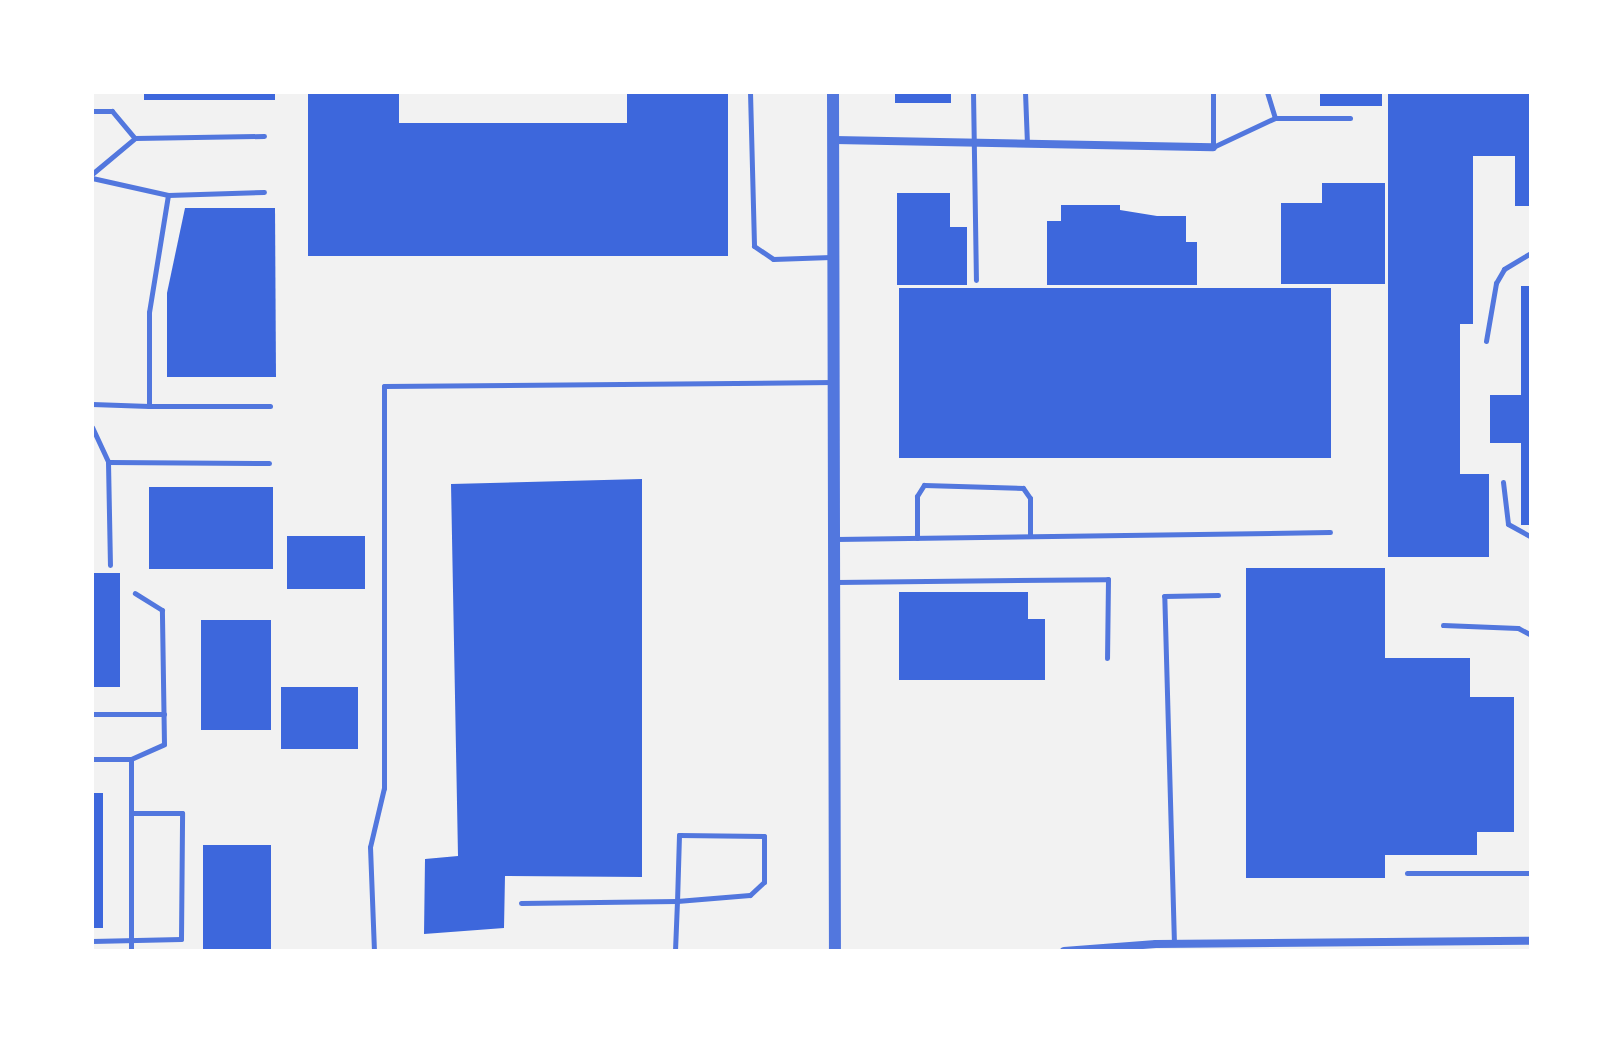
<!DOCTYPE html>
<html>
<head>
<meta charset="utf-8">
<style>
  body { margin:0 }
  #map { position:relative; width:1623px; height:1043px; overflow:hidden; background:#f2f2f2; font-family:"Titillium Web",sans-serif }
  div>[style] { position:absolute }
  .building>* { inset:0; background:#3d67dc; transform-origin:0 0 }
  .service>* { height:5px; margin:-2.5px; padding:0 2.5px; transform-origin:2.5px; border-radius:2.5px; background:#5277de }
  .minor>* { height:8px; margin:-4px; padding:0 4px; transform-origin:4px; border-radius:4px; background:#5277de }
  .tertiary>* { height:12px; margin:-6px; padding:0 6px; transform-origin:6px; border-radius:6px; background:#5277de }
  span { translate:-50% -50%; white-space:nowrap; text-align:center; line-height:1.15; -webkit-text-stroke:6px #fff; paint-order:stroke }
  .frame { position:absolute; inset:0; border:94px solid #fff; pointer-events:none }
</style>
</head>
<body>
<div id="map">
  <div class="building">
    <i style="left:144px;top:92px;width:131px;height:8px"></i>
    <i style="clip-path:polygon(308px 92px,399px 92px,399px 123px,627px 123px,627px 92px,728px 92px,728px 256px,308px 256px)"></i>
    <i style="left:895px;top:92px;width:56px;height:11px"></i>
    <i style="left:1320px;top:92px;width:62px;height:14px"></i>
    <i style="clip-path:polygon(1388px 92px,1531px 92px,1531px 206px,1515px 206px,1515px 156px,1473px 156px,1473px 324px,1460px 324px,1460px 474px,1489px 474px,1489px 557px,1388px 557px)"></i>
    <i style="clip-path:polygon(1322px 183px,1385px 183px,1385px 284px,1281px 284px,1281px 203px,1322px 203px)"></i>
    <i style="clip-path:polygon(897px 193px,950px 193px,950px 227px,967px 227px,967px 285px,897px 285px)"></i>
    <i style="clip-path:polygon(1061px 205px,1120px 205px,1120px 210px,1157px 216px,1186px 216px,1186px 242px,1197px 242px,1197px 285px,1047px 285px,1047px 221px,1061px 221px)"></i>
    <i style="clip-path:polygon(185px 208px,275px 208px,276px 377px,167px 377px,167px 293px)"></i>
    <i style="clip-path:polygon(1521px 286px,1531px 286px,1531px 525px,1521px 525px,1521px 443px,1490px 443px,1490px 395px,1521px 395px)"></i>
    <i style="left:899px;top:288px;width:432px;height:170px"></i>
    <i style="clip-path:polygon(642px 479px,642px 877px,505px 876px,504px 928px,424px 934px,425px 859px,458px 856px,451px 484px)"></i>
    <i style="left:149px;top:487px;width:124px;height:82px"></i>
    <i style="left:365px;top:536px;width:53px;height:78px;rotate:90deg"></i>
    <i style="clip-path:polygon(1246px 568px,1385px 568px,1385px 658px,1470px 658px,1470px 697px,1514px 697px,1514px 832px,1477px 832px,1477px 855px,1385px 855px,1385px 878px,1246px 878px)"></i>
    <i style="left:92px;top:573px;width:28px;height:114px"></i>
    <i style="clip-path:polygon(899px 592px,1028px 592px,1028px 619px,1045px 619px,1045px 680px,899px 680px)"></i>
    <i style="left:201px;top:620px;width:70px;height:110px"></i>
    <i style="left:281px;top:687px;width:77px;height:62px"></i>
    <i style="left:92px;top:793px;width:11px;height:135px"></i>
    <i style="left:203px;top:845px;width:68px;height:106px"></i>
  </div>
  <div class="service">
    <i style="left:750px;top:92px;width:154px;rotate:88.5deg"></i>
    <i style="left:754px;top:246px;width:23px;rotate:34deg"></i>
    <i style="left:773px;top:259px;width:58px;rotate:-2deg"></i>
    <i style="left:973px;top:92px;width:188px;rotate:89.1deg"></i>
    <i style="left:1025px;top:92px;width:51px;rotate:87.8deg"></i>
    <i style="left:1213px;top:92px;width:55px;rotate:90deg"></i>
    <i style="left:1213px;top:147px;width:68px;rotate:-25.1deg"></i>
    <i style="left:1267px;top:92px;width:27px;rotate:73deg"></i>
    <i style="left:1275px;top:118px;width:75px"></i>
    <i style="left:92px;top:111px;width:20px"></i>
    <i style="left:112px;top:111px;width:35px;rotate:50deg"></i>
    <i style="left:92px;top:174px;width:56px;rotate:-39.9deg"></i>
    <i style="left:135px;top:138px;width:129px;rotate:-0.9deg"></i>
    <i style="left:92px;top:178px;width:78px;rotate:12.6deg"></i>
    <i style="left:168px;top:195px;width:96px;rotate:-1.8deg"></i>
    <i style="left:168px;top:195px;width:119px;rotate:99.2deg"></i>
    <i style="left:149px;top:312px;width:94px;rotate:90deg"></i>
    <i style="left:149px;top:406px;width:121px"></i>
    <i style="left:1486px;top:341px;width:59px;rotate:-80.2deg"></i>
    <i style="left:1496px;top:283px;width:16px;rotate:-60deg"></i>
    <i style="left:1504px;top:269px;width:31px;rotate:-31deg"></i>
    <i style="left:92px;top:404px;width:57px;rotate:2deg"></i>
    <i style="left:92px;top:427px;width:38px;rotate:65deg"></i>
    <i style="left:108px;top:462px;width:161px;rotate:0.4deg"></i>
    <i style="left:108px;top:462px;width:103px;rotate:88.9deg"></i>
    <i style="left:1503px;top:482px;width:42px;rotate:83.2deg"></i>
    <i style="left:1508px;top:524px;width:26px;rotate:29deg"></i>
    <i style="left:917px;top:538px;width:42px;rotate:-90deg"></i>
    <i style="left:917px;top:496px;width:13px;rotate:-58deg"></i>
    <i style="left:924px;top:485px;width:99px;rotate:1.7deg"></i>
    <i style="left:1023px;top:488px;width:12px;rotate:55deg"></i>
    <i style="left:1030px;top:498px;width:38px;rotate:90deg"></i>
    <i style="left:836px;top:539px;width:494px;rotate:-0.8deg"></i>
    <i style="left:836px;top:582px;width:272px;rotate:-0.6deg"></i>
    <i style="left:1108px;top:579px;width:79px;rotate:90.7deg"></i>
    <i style="left:1443px;top:625px;width:75px;rotate:2.3deg"></i>
    <i style="left:1518px;top:628px;width:15px;rotate:28deg"></i>
    <i style="left:92px;top:714px;width:72px"></i>
    <i style="left:92px;top:759px;width:39px"></i>
    <i style="left:1407px;top:873px;width:124px"></i>
    <i style="left:521px;top:903px;width:156px;rotate:-0.7deg"></i>
    <i style="left:677px;top:901px;width:73px;rotate:-4.7deg"></i>
    <i style="left:750px;top:895px;width:19px;rotate:-43deg"></i>
    <i style="left:764px;top:882px;width:46px;rotate:-90deg"></i>
    <i style="left:764px;top:836px;width:85px;rotate:-179.3deg"></i>
    <i style="left:679px;top:835px;width:66px;rotate:91.7deg"></i>
    <i style="left:677px;top:901px;width:50px;rotate:92.3deg"></i>
    <i style="left:92px;top:941px;width:89px;rotate:-1.3deg"></i>
    <i style="left:181px;top:939px;width:126px;rotate:-89.5deg"></i>
    <i style="left:182px;top:813px;width:49px;rotate:180deg"></i>
    <i style="left:1174px;top:944px;width:348px;rotate:-91.6deg"></i>
    <i style="left:1164px;top:596px;width:54px;rotate:-1.1deg"></i>
    <i style="left:131px;top:951px;width:192px;rotate:-90deg"></i>
    <i style="left:131px;top:759px;width:36px;rotate:-24deg"></i>
    <i style="left:164px;top:744px;width:134px;rotate:-90.9deg"></i>
    <i style="left:162px;top:610px;width:32px;rotate:-148deg"></i>
    <i style="left:374px;top:951px;width:104px;rotate:-92.2deg"></i>
    <i style="left:370px;top:847px;width:61px;rotate:-76.7deg"></i>
    <i style="left:384px;top:788px;width:402px;rotate:-90deg"></i>
    <i style="left:384px;top:386px;width:450px;rotate:-0.5deg"></i>
  </div>
  <div class="minor">
    <i style="left:835px;top:140px;width:378px;rotate:1.1deg"></i>
    <i style="left:1064px;top:951px;width:92px;rotate:-4.4deg"></i>
    <i style="left:1156px;top:944px;width:375px;rotate:-0.5deg"></i>
  </div>
  <div class="tertiary">
    <i style="left:833px;top:92px;width:859px;rotate:89.87deg"></i>
  </div>
  <div class="frame"></div>
</div>
</body>
</html>
